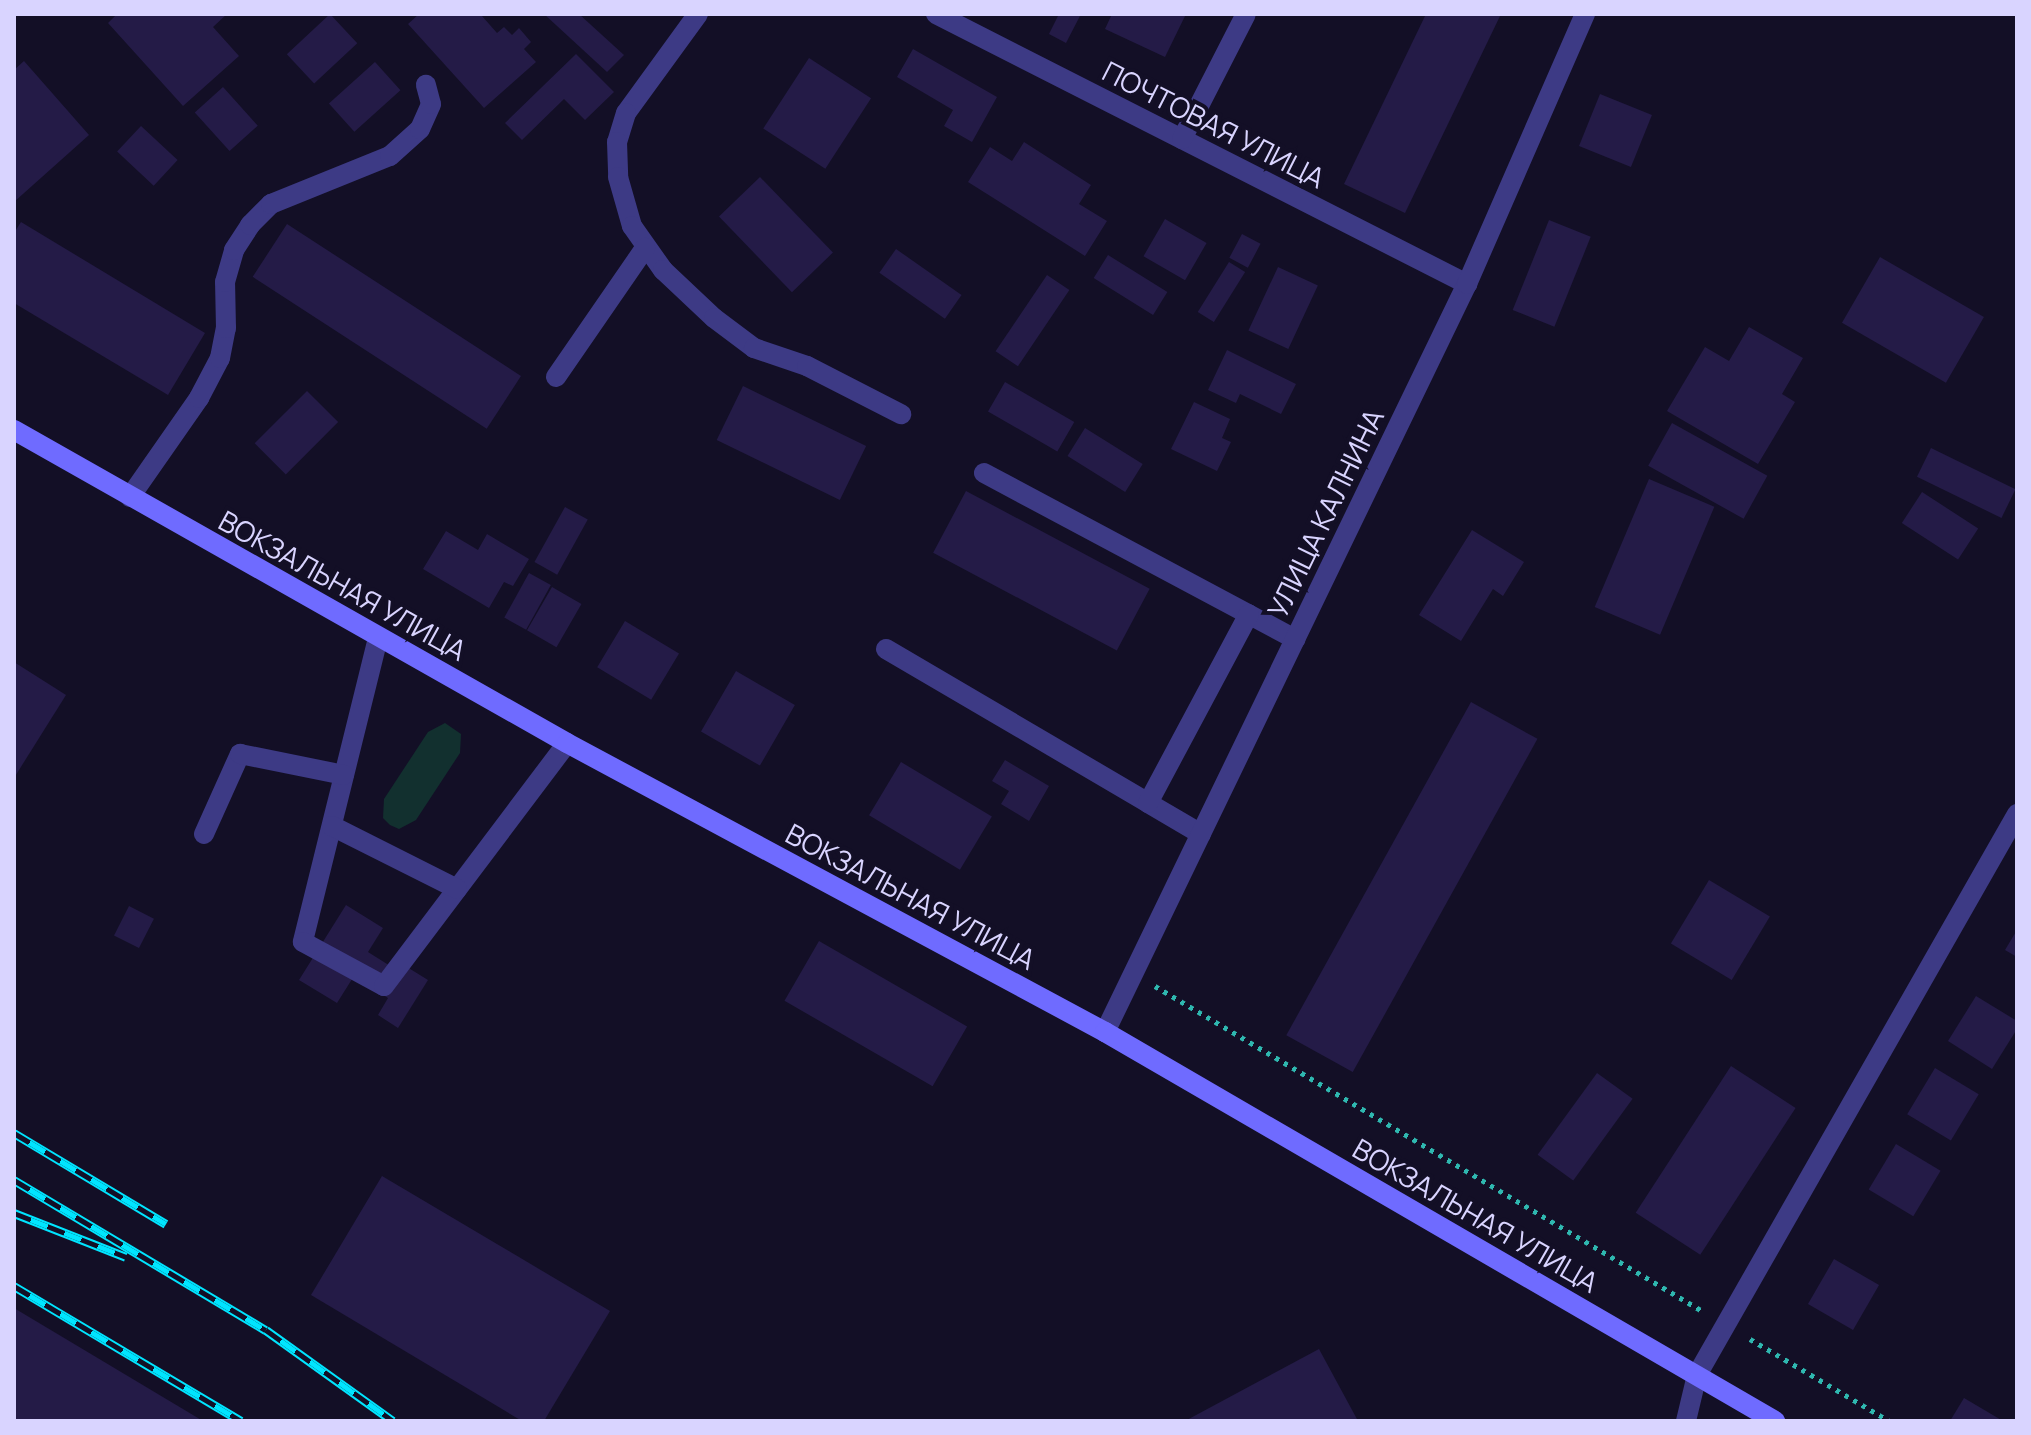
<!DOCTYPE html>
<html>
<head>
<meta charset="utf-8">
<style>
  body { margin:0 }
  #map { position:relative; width:2031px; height:1435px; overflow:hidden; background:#130f26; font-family:Manrope,sans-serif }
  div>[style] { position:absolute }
  .green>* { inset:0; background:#12302f }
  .building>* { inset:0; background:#241b47; transform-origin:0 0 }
  .path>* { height:5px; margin-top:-2.5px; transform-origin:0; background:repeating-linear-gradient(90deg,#2fb8b0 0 4px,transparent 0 10px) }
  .lane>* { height:20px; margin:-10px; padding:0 10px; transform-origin:10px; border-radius:10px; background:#3d3a85 }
  .street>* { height:20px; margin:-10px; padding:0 10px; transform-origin:10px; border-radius:10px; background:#3d3a85 }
  .secondary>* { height:20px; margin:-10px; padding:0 10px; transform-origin:10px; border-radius:10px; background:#6f6bff }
  .rail>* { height:9px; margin-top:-4.5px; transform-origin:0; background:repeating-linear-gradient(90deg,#130f26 0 18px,#00e5ff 0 36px); box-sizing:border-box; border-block:2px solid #00e5ff }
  span { translate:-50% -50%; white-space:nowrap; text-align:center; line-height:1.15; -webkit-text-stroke:8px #130f26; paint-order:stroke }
  .street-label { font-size:28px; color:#d9d4ff }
  .frame { position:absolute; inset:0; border:16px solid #d9d4ff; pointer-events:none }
</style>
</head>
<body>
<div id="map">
  <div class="green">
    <i style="clip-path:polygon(445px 723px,461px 734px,460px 753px,416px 820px,399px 829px,390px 825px,383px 818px,384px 799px,428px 732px)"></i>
  </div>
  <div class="building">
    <i style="clip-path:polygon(117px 14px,227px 14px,213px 27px,239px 56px,183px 106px,108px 23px)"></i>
    <i style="left:330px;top:14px;width:40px;height:59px;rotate:47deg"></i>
    <i style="clip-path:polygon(419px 14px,484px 14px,482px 16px,497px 33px,504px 27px,512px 35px,519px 28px,531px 42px,524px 49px,536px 62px,484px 108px,408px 24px)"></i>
    <i style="clip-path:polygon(544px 14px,579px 14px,624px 55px,607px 72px)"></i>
    <i style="clip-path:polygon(1059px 14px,1081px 14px,1066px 43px,1049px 34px)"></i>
    <i style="clip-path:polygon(1112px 14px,1186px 14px,1165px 57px,1105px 29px)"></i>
    <i style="clip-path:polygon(1426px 14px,1501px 14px,1405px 213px,1344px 184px)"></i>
    <i style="clip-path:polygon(913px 49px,997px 97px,972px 142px,944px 126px,953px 110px,897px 77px)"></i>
    <i style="clip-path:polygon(576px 54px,614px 92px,585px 120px,564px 99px,522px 140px,505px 123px)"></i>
    <i style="left:809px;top:58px;width:74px;height:84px;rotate:33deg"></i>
    <i style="clip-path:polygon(24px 61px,89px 135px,14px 202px,14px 70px)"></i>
    <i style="left:375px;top:62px;width:38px;height:62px;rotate:48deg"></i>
    <i style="left:223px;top:87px;width:52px;height:38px;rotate:48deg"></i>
    <i style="left:1600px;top:94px;width:56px;height:56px;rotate:22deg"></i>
    <i style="left:141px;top:126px;width:50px;height:35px;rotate:43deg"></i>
    <i style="clip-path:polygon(1024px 142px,1091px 185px,1079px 204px,1107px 221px,1085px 256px,968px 182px,990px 147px,1012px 161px)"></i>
    <i style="left:760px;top:177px;width:105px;height:57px;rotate:46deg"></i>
    <i style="left:1165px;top:219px;width:48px;height:43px;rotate:30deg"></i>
    <i style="left:1549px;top:220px;width:45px;height:97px;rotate:22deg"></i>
    <i style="clip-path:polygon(21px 222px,205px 333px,168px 395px,14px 303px,14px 233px)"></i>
    <i style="left:287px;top:224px;width:279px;height:63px;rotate:33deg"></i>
    <i style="left:1242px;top:234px;width:21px;height:27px;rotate:28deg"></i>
    <i style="left:896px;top:249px;width:80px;height:29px;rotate:35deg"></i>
    <i style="left:1108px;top:255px;width:70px;height:27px;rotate:32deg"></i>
    <i style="left:1880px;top:257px;width:120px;height:76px;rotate:30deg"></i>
    <i style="left:1229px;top:262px;width:19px;height:59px;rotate:32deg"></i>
    <i style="left:1278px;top:267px;width:44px;height:70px;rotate:25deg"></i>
    <i style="left:1047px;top:275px;width:27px;height:92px;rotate:34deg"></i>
    <i style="clip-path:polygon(1749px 327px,1803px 358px,1782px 394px,1795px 402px,1758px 464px,1667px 411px,1705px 347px,1729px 361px)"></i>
    <i style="clip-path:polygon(1227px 350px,1296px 384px,1281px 414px,1240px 394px,1236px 403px,1208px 390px)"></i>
    <i style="left:1005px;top:382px;width:80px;height:34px;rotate:30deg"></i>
    <i style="left:743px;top:386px;width:137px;height:60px;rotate:26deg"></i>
    <i style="left:307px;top:391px;width:44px;height:74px;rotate:45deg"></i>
    <i style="clip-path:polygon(1194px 402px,1230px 419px,1222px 438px,1231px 442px,1217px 471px,1171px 449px)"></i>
    <i style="left:1672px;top:423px;width:109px;height:49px;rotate:29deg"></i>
    <i style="left:1085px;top:428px;width:68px;height:33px;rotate:32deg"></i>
    <i style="left:1931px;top:448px;width:94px;height:32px;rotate:26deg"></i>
    <i style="left:1649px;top:479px;width:71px;height:139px;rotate:23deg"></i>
    <i style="left:966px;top:491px;width:208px;height:70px;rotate:28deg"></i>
    <i style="left:1922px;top:492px;width:67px;height:37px;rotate:33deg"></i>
    <i style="left:565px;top:507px;width:26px;height:63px;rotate:29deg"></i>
    <i style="clip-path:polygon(1472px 530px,1524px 562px,1503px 596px,1493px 589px,1461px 641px,1419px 615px)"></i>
    <i style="clip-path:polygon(446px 531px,478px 550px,487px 534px,529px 559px,513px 586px,504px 582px,489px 608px,423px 569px)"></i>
    <i style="left:529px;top:573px;width:25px;height:51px;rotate:29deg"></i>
    <i style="left:552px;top:587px;width:34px;height:50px;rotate:30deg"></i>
    <i style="left:625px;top:621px;width:63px;height:54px;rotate:31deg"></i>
    <i style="clip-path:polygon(14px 662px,66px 695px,14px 778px)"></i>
    <i style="left:736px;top:671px;width:68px;height:70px;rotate:30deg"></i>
    <i style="left:1471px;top:702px;width:76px;height:381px;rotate:29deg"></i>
    <i style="clip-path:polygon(1005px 760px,1049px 786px,1029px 821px,1001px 804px,1009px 791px,992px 781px)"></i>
    <i style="left:901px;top:762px;width:106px;height:62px;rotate:31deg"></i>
    <i style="left:1709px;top:880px;width:71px;height:74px;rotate:31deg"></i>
    <i style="clip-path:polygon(346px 905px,383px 928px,368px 952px,403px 974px,407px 967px,428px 980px,398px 1028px,378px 1015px,388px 998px,354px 976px,337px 1003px,299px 980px)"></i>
    <i style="left:129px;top:906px;width:28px;height:33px;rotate:27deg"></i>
    <i style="clip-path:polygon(2017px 930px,2017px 957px,2005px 950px)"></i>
    <i style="left:819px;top:941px;width:171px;height:69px;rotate:30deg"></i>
    <i style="clip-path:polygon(1976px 996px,2017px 1021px,2017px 1029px,1992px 1069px,1948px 1041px)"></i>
    <i style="left:1731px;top:1066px;width:77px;height:175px;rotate:33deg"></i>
    <i style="left:1935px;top:1068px;width:51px;height:54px;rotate:31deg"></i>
    <i style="left:1597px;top:1073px;width:44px;height:101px;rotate:36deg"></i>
    <i style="left:1896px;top:1144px;width:52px;height:53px;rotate:31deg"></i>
    <i style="clip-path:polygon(382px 1176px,610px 1311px,544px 1421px,522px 1421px,311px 1295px)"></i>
    <i style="left:1834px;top:1259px;width:52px;height:52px;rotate:30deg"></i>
    <i style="clip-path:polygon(14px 1308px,203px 1421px,14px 1421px)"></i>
    <i style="clip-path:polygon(1319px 1349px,1358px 1421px,1185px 1421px)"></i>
    <i style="clip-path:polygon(1964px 1398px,2003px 1421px,1950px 1421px)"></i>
  </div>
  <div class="path">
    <i style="left:1155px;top:986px;width:638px;rotate:30.7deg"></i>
    <i style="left:1750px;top:1339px;width:161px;rotate:30.5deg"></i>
  </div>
  <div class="lane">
    <i style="left:698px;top:14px;width:122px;rotate:126deg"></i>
    <i style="left:626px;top:113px;width:30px;rotate:107deg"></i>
    <i style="left:617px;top:142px;width:35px;rotate:88deg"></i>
    <i style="left:618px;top:177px;width:51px;rotate:74.1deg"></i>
    <i style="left:632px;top:226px;width:54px;rotate:54.8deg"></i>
    <i style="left:663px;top:270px;width:70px;rotate:43.3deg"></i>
    <i style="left:714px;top:318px;width:50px;rotate:36.9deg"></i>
    <i style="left:754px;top:348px;width:56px;rotate:18.8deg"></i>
    <i style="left:807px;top:366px;width:106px;rotate:27.1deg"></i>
    <i style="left:936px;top:14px;width:596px;rotate:26.95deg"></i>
    <i style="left:1182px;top:139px;width:140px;rotate:-62.9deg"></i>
    <i style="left:556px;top:377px;width:157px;rotate:-55.4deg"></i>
    <i style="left:984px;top:473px;width:353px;rotate:28.1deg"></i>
    <i style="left:130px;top:497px;width:121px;rotate:-55.1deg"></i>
    <i style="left:199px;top:398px;width:45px;rotate:-62.3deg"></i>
    <i style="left:220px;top:358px;width:31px;rotate:-79deg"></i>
    <i style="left:226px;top:328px;width:46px;rotate:-91.2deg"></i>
    <i style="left:225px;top:282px;width:33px;rotate:-74deg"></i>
    <i style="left:234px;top:250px;width:30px;rotate:-57deg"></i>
    <i style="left:250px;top:225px;width:30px;rotate:-45deg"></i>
    <i style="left:271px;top:204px;width:128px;rotate:-22deg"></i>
    <i style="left:390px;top:156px;width:40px;rotate:-42deg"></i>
    <i style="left:420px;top:129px;width:27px;rotate:-66deg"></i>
    <i style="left:431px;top:104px;width:20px;rotate:-105deg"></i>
    <i style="left:378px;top:638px;width:313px;rotate:103.9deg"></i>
    <i style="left:303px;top:942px;width:92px;rotate:28.5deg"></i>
    <i style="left:384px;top:986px;width:304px;rotate:-53deg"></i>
    <i style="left:886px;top:649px;width:304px;rotate:30.4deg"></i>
    <i style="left:332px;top:826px;width:140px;rotate:26.7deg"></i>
    <i style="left:204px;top:834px;width:88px;rotate:-65.8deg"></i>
    <i style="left:240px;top:754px;width:106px;rotate:11.4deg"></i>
    <i style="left:1201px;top:834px;width:61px;rotate:-149.7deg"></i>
    <i style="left:1148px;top:803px;width:214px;rotate:-61.9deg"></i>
    <i style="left:1686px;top:1421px;width:47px;rotate:-76.6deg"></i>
  </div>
  <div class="street">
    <i style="left:1105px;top:1032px;width:831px;rotate:-64.18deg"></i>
    <i style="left:1467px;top:284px;width:295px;rotate:-66.4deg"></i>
    <i style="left:1697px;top:1375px;width:646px;rotate:-60.3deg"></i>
  </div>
  <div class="secondary">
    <i style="left:14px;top:430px;width:635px;rotate:29.51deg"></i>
    <i style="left:567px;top:743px;width:611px;rotate:28.24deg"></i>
    <i style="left:1105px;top:1032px;width:775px;rotate:30.14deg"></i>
  </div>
  <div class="rail">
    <i style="left:14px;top:1133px;width:177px;rotate:30.9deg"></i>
    <i style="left:14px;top:1180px;width:293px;rotate:30.8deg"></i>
    <i style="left:266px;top:1330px;width:156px;rotate:35.6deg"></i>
    <i style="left:14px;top:1213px;width:120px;rotate:21.4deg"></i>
    <i style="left:14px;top:1286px;width:264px;rotate:30.7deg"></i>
  </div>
  <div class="street-label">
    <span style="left:1214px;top:124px;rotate:27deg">ПОЧТОВАЯ УЛИЦА</span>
    <span style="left:1325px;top:513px;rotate:-64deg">УЛИЦА КАЛНИНА</span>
    <span style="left:343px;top:585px;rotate:29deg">ВОКЗАЛЬНАЯ УЛИЦА</span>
    <span style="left:911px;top:896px;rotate:28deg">ВОКЗАЛЬНАЯ УЛИЦА</span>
    <span style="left:1476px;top:1215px;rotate:30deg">ВОКЗАЛЬНАЯ УЛИЦА</span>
  </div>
  <div class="frame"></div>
</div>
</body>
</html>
